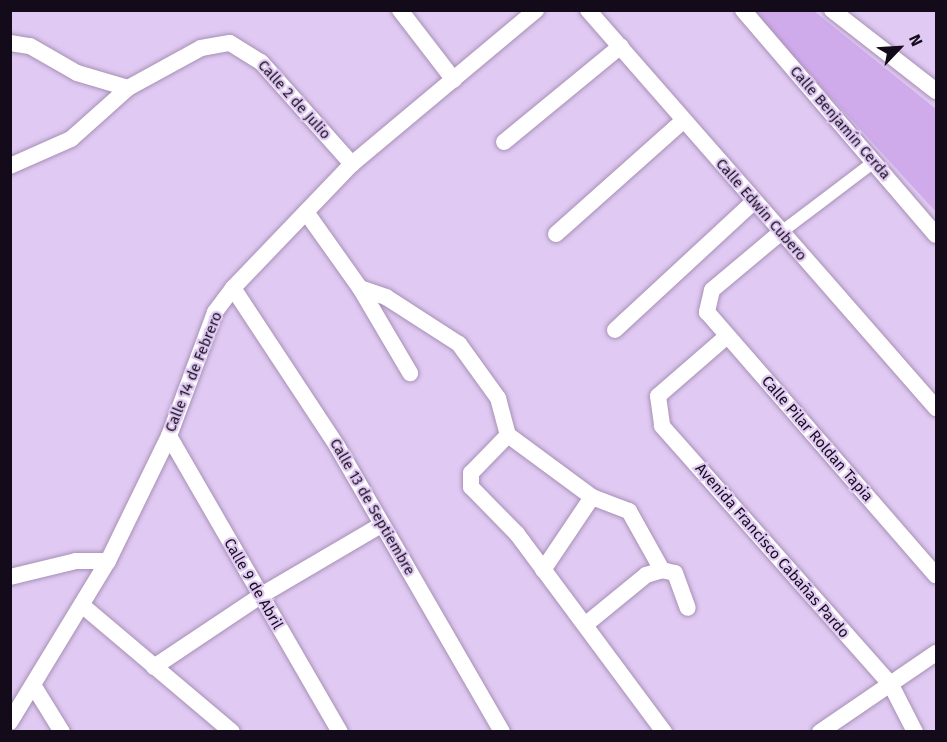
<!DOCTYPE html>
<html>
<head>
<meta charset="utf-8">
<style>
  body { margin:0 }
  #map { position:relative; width:947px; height:742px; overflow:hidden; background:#e0c9f2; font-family:"Fira Sans",sans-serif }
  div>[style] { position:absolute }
  .green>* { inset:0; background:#d0abec }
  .roads { filter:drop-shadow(0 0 2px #a690b6) drop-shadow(0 0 2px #a690b6) }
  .pedestrian>* { height:12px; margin:-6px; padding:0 6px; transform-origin:6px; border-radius:6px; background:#fff }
  .minor>* { height:16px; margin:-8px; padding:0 8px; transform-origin:8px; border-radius:8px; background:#fff }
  span { translate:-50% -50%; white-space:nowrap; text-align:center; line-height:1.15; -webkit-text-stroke:4.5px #e0c9f2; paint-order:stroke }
  .street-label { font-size:15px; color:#130b19 }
  .frame { position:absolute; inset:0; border:12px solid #130b19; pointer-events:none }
  .north { position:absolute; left:869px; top:18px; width:60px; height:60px; -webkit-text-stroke:4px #e0c9f2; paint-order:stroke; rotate:65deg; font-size:16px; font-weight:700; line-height:24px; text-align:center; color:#130b19 }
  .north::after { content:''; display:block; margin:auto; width:21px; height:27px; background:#130b19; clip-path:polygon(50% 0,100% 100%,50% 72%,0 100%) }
</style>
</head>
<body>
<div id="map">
  <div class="green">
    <i style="clip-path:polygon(752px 11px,814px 11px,936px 109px,936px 212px)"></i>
  </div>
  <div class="roads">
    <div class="pedestrian">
      <i style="left:780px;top:233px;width:118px;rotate:-37.1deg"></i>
    </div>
    <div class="minor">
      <i style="left:400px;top:10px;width:88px;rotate:52.4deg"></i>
      <i style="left:588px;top:10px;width:529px;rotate:48.83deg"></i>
      <i style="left:743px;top:10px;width:296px;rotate:49.4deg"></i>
      <i style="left:832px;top:10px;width:132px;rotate:37.9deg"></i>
      <i style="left:10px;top:43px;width:20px;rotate:9deg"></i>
      <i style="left:30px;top:46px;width:54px;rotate:29.9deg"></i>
      <i style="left:77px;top:73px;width:53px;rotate:16.4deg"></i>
      <i style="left:504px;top:142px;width:151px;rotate:-39.4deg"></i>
      <i style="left:10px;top:166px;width:67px;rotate:-23.9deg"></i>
      <i style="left:71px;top:139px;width:76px;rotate:-41.8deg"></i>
      <i style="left:128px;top:88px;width:83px;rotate:-28.7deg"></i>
      <i style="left:201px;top:48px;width:29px;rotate:-10deg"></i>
      <i style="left:230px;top:43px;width:36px;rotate:32deg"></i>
      <i style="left:261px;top:62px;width:137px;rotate:48.3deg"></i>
      <i style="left:306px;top:212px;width:93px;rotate:54.6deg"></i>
      <i style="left:360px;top:288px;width:99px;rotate:59.5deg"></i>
      <i style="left:780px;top:233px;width:89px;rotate:140deg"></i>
      <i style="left:712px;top:290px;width:23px;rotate:103deg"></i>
      <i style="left:707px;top:312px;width:349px;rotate:49deg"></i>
      <i style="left:556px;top:234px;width:171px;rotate:-41.7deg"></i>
      <i style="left:233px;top:288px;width:189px;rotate:56.6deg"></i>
      <i style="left:337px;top:446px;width:330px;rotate:60deg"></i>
      <i style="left:360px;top:288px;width:28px;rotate:19deg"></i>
      <i style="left:386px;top:297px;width:87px;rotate:32.8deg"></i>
      <i style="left:459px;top:344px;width:67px;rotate:54.2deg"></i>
      <i style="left:498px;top:398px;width:38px;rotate:75deg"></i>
      <i style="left:508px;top:435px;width:53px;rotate:134.2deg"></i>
      <i style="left:471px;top:473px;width:14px;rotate:90deg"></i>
      <i style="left:471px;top:487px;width:66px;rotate:45.6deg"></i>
      <i style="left:517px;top:534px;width:247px;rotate:53.4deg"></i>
      <i style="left:615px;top:330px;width:188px;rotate:-42.8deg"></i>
      <i style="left:726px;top:337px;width:90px;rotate:139.1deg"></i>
      <i style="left:658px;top:396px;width:30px;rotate:82deg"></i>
      <i style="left:662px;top:426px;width:346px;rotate:48.5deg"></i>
      <i style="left:891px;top:685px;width:53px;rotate:62.9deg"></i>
      <i style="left:508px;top:435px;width:104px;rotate:36.4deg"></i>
      <i style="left:592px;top:497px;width:40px;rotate:21deg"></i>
      <i style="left:629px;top:511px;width:68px;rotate:60.8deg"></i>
      <i style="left:169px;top:436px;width:342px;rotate:60deg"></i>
      <i style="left:543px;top:570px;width:88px;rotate:-56.1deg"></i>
      <i style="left:10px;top:577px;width:68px;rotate:-13.6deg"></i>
      <i style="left:76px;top:561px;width:32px"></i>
      <i style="left:83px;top:606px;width:195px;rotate:40.2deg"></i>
      <i style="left:585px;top:625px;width:79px;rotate:-39.3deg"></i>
      <i style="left:646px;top:575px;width:17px;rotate:-17deg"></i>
      <i style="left:662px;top:570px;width:13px;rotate:13deg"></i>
      <i style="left:675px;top:573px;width:37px;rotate:70deg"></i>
      <i style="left:154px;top:667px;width:128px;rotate:-33.8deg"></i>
      <i style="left:260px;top:596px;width:140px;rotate:-30.4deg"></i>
      <i style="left:33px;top:685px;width:55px;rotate:58.3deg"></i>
      <i style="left:10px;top:722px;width:188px;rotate:-58.7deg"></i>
      <i style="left:108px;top:561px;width:139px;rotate:-64deg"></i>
      <i style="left:169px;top:436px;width:132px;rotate:-69.6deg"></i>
      <i style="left:215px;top:312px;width:30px;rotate:-53deg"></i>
      <i style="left:233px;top:288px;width:172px;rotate:-46.2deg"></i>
      <i style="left:352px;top:164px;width:240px;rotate:-39.9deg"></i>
      <i style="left:820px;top:732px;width:140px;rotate:-34.3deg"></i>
    </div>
  </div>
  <div class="street-label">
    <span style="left:294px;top:100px;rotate:48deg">Calle 2 de Julio</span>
    <span style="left:840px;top:123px;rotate:49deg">Calle Benjamín Cerda</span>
    <span style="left:761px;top:210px;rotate:49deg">Calle Edwin Cubero</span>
    <span style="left:194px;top:372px;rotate:-68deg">Calle 14 de Febrero</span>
    <span style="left:817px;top:439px;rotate:49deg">Calle Pilar Roldan Tapia</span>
    <span style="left:372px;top:507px;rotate:60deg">Calle 13 de Septiembre</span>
    <span style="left:772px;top:551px;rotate:49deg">Avenida Francisco Cabañas Pardo</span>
    <span style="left:253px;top:584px;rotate:60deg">Calle 9 de Abril</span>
  </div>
  <div class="frame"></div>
  <div class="north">N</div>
</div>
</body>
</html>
